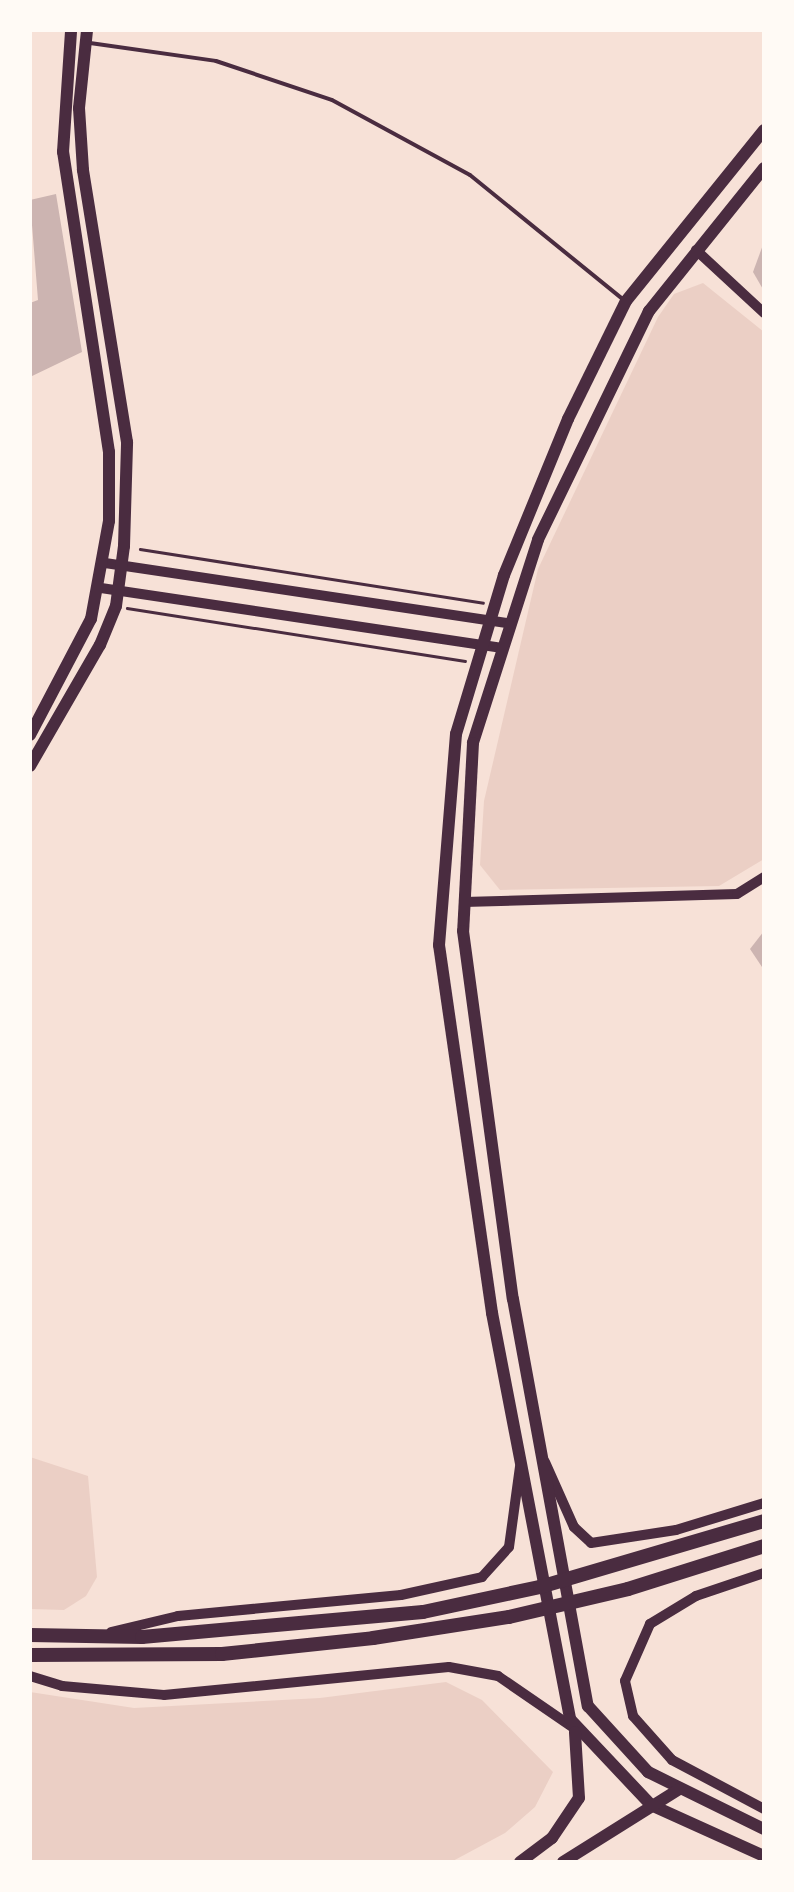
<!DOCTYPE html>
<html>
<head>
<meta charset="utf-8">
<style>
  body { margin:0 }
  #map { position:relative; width:794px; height:1892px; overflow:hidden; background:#f7e1d7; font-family:"Alegreya Sans",sans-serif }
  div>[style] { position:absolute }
  .green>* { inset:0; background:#ebcfc5 }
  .building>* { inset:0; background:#ccb4b1 }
  .path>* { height:2.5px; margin:-1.25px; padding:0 1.25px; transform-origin:1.25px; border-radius:1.25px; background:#4a2c40 }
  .service>* { height:4px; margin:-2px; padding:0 2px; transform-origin:2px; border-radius:2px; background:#4a2c40 }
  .tertiary>* { height:10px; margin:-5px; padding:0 5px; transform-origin:5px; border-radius:5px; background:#4a2c40 }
  .secondary>* { height:12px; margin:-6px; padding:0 6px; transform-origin:6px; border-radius:6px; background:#4a2c40 }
  .primary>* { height:14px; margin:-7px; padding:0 7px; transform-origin:7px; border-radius:7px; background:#4a2c40 }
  span { translate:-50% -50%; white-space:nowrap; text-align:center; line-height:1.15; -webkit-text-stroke:10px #fffaf5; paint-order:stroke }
  .frame { position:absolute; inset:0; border:32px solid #fffaf5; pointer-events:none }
</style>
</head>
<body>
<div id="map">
  <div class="green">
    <i style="clip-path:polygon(703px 283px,764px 332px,764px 859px,719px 886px,500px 890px,480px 865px,484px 801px,538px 569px,658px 317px,674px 294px)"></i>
    <i style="clip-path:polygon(30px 1457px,88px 1476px,97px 1577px,86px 1596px,64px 1610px,30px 1609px)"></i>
    <i style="clip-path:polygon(446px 1682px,482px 1700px,553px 1772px,535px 1807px,505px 1833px,451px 1862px,30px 1862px,30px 1692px,134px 1708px,320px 1698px)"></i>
  </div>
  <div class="building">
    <i style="clip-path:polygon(56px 194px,82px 352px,30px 377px,30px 303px,38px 300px,30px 200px)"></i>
    <i style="clip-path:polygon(764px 242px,764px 291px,753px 272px)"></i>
    <i style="clip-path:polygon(764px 931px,764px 970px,750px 949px)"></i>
  </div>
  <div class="path">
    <i style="left:140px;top:549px;width:347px;rotate:8.9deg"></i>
    <i style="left:127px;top:608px;width:342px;rotate:8.9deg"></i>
  </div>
  <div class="service">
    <i style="left:90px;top:43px;width:127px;rotate:8.1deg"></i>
    <i style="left:216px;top:61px;width:122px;rotate:18.6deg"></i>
    <i style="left:332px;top:100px;width:157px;rotate:28.5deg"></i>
    <i style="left:470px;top:175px;width:198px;rotate:39.1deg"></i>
  </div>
  <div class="tertiary">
    <i style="left:696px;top:250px;width:93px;rotate:42.8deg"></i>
    <i style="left:105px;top:563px;width:406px;rotate:8.5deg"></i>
    <i style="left:101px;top:588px;width:404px;rotate:8.5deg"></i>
    <i style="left:464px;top:902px;width:273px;rotate:-1.7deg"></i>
    <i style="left:737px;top:894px;width:32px;rotate:-32deg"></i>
    <i style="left:545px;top:1462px;width:71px;rotate:66deg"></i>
    <i style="left:574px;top:1527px;width:23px;rotate:43deg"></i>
    <i style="left:591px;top:1543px;width:86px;rotate:-8.7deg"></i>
    <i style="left:676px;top:1530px;width:92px;rotate:-17.1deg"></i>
    <i style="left:764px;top:1573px;width:72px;rotate:161.3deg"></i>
    <i style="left:696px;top:1596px;width:54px;rotate:148.7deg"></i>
    <i style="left:650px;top:1624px;width:62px;rotate:113.7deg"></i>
    <i style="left:625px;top:1681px;width:36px;rotate:77deg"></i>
    <i style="left:633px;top:1716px;width:59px;rotate:48.4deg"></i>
    <i style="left:672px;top:1760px;width:104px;rotate:28deg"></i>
    <i style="left:111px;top:1632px;width:69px;rotate:-13.4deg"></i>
    <i style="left:178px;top:1616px;width:224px;rotate:-5.4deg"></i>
    <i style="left:401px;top:1595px;width:83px;rotate:-12.5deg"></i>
    <i style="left:482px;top:1577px;width:40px;rotate:-48deg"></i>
    <i style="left:509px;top:1547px;width:81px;rotate:-82.2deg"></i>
    <i style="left:30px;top:1676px;width:34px;rotate:17deg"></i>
    <i style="left:62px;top:1686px;width:102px;rotate:5deg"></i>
    <i style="left:164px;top:1695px;width:286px;rotate:-5.6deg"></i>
    <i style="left:449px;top:1667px;width:50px;rotate:10.4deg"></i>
    <i style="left:498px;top:1676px;width:93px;rotate:34.5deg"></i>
  </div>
  <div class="secondary">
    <i style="left:764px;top:130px;width:220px;rotate:128.9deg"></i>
    <i style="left:626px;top:301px;width:131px;rotate:116.2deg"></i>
    <i style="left:568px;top:419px;width:169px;rotate:112.3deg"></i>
    <i style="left:504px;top:575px;width:166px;rotate:106.8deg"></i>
    <i style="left:456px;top:734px;width:212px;rotate:94.6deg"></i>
    <i style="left:439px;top:945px;width:372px;rotate:81.8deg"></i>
    <i style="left:492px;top:1313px;width:413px;rotate:79.1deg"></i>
    <i style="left:570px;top:1719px;width:118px;rotate:46.7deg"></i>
    <i style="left:651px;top:1805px;width:124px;rotate:24.3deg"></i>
    <i style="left:764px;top:168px;width:184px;rotate:128.8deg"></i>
    <i style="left:649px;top:311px;width:254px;rotate:115.9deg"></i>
    <i style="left:538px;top:540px;width:213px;rotate:107.8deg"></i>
    <i style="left:473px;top:743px;width:188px;rotate:93deg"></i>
    <i style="left:463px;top:931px;width:371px;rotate:82.3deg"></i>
    <i style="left:513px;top:1299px;width:414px;rotate:79.6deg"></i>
    <i style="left:588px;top:1706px;width:89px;rotate:47.7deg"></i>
    <i style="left:648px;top:1772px;width:129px;rotate:26.2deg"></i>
    <i style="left:30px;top:735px;width:131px;rotate:-62.3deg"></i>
    <i style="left:91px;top:619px;width:100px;rotate:-79.6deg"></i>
    <i style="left:109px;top:521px;width:69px;rotate:-90deg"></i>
    <i style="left:109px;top:452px;width:304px;rotate:-98.7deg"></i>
    <i style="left:63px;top:152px;width:122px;rotate:-86.2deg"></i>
    <i style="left:30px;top:766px;width:140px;rotate:-60deg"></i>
    <i style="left:100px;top:645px;width:42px;rotate:-67.7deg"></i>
    <i style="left:116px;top:606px;width:61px;rotate:-82.4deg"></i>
    <i style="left:124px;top:546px;width:104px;rotate:-88.3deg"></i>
    <i style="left:127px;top:442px;width:276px;rotate:-99.2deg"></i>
    <i style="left:83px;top:170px;width:62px;rotate:-93.7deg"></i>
    <i style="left:79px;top:108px;width:78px;rotate:-84.1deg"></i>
    <i style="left:520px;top:1862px;width:40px;rotate:-37deg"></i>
    <i style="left:552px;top:1838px;width:48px;rotate:-56deg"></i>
    <i style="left:579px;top:1798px;width:66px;rotate:-93.5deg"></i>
    <i style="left:563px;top:1862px;width:136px;rotate:-32.1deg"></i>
  </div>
  <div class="primary">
    <i style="left:30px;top:1635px;width:112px;rotate:1deg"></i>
    <i style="left:142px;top:1637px;width:282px;rotate:-5.1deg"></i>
    <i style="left:423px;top:1612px;width:120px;rotate:-12.1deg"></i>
    <i style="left:540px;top:1587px;width:234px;rotate:-16.4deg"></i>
    <i style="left:30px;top:1655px;width:192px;rotate:-0.3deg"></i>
    <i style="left:222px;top:1654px;width:152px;rotate:-6deg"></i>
    <i style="left:373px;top:1638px;width:138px;rotate:-8.8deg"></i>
    <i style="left:509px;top:1617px;width:122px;rotate:-13.2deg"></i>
    <i style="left:628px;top:1589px;width:143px;rotate:-17.5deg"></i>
  </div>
  <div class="frame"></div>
</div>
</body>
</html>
